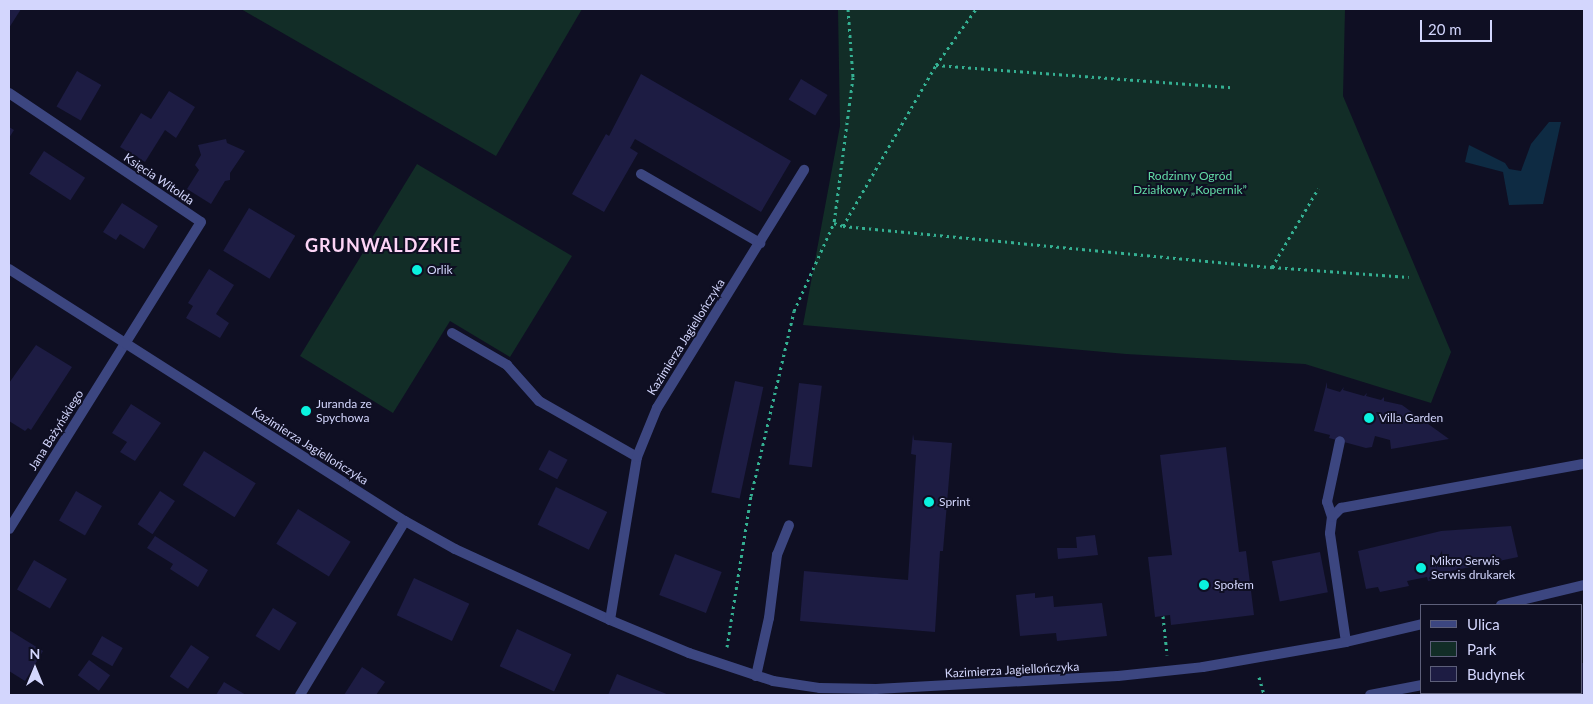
<!DOCTYPE html>
<html>
<head>
<meta charset="utf-8">
<style>
  body { margin:0 }
  #map { position:relative; width:1593px; height:704px; overflow:hidden; background:#0f0f23; font-family:Lato,sans-serif }
  div>[style] { position:absolute }
  .green>* { inset:0; background:#122d27 }
  .water>* { inset:0; background:#0e2b43 }
  .building>* { inset:0; background:#1d1c43; transform-origin:0 0 }
  .path>* { height:3px; margin-top:-1.5px; transform-origin:0; background:repeating-linear-gradient(90deg,#34b092 0 2.5px,transparent 0 6.5px) }
  .service>* { height:10px; margin:-5px; padding:0 5px; transform-origin:5px; border-radius:5px; background:#3c4680 }
  .minor>* { height:10px; margin:-5px; padding:0 5px; transform-origin:5px; border-radius:5px; background:#3c4680 }
  .dots>* { width:14px; height:14px; translate:-50% -50%; box-sizing:border-box; border:2px solid #0f0f23; border-radius:50% }
  span { translate:-50% -50%; white-space:nowrap; text-align:center; line-height:1.15; -webkit-text-stroke:4px #0f0f23; paint-order:stroke }
  .park-label { font-size:12px; color:#62daa6 }
  .street-label { font-size:12px; color:#d3d6fd }
  .poi-label { font-size:12px; color:#d3d6fd }
  .left { translate:0 -50%; text-align:left }
  .district-label { font-size:18px; color:#fdd5f6; font-weight:700; letter-spacing:1px }
  .frame { position:absolute; inset:0; border:10px solid #d3d6fd; pointer-events:none }
  .legend { position:absolute; left:1420px; top:604px; width:162px; height:90px; box-sizing:border-box; background:#0f0f23; border:1px solid #5d5f7a; margin:0; padding:6px 9px; list-style:none; font-size:15px; color:#d3d6fd }
  .legend li { display:flex; align-items:center; gap:10px; height:25px }
  .legend b { width:25px; border:1px solid #5d5f7a }
  .north { position:absolute; left:10px; top:644px; width:50px; height:50px; -webkit-text-stroke:4px #0f0f23; paint-order:stroke; rotate:0deg; font-size:14px; font-weight:700; line-height:20px; text-align:center; color:#d3d6fd }
  .north::after { content:''; display:block; margin:auto; width:18px; height:22px; background:#d3d6fd; clip-path:polygon(50% 0,100% 100%,50% 72%,0 100%) }
  .scale { position:absolute; left:1420px; top:20px; width:72px; height:22px; box-sizing:border-box; border:2px solid #d3d6fd; border-top:0; padding-left:6px; font-size:15px; line-height:18px; white-space:nowrap; color:#d3d6fd; -webkit-text-stroke:4px #0f0f23; paint-order:stroke }
</style>
</head>
<body>
<div id="map">
  <div class="green">
    <i style="clip-path:polygon(241px 9px,582px 9px,496px 156px)"></i>
    <i style="clip-path:polygon(838px 9px,1345px 9px,1343px 96px,1451px 352px,1431px 403px,1305px 364px,1126px 354px,803px 325px,840px 126px)"></i>
    <i style="clip-path:polygon(417px 164px,572px 256px,510px 357px,450px 321px,393px 413px,300px 356px)"></i>
  </div>
  <div class="water">
    <i style="clip-path:polygon(1549px 122px,1561px 122px,1543px 204px,1509px 205px,1503px 172px,1465px 162px,1469px 145px,1505px 163px,1509px 169px,1521px 171px,1531px 144px)"></i>
  </div>
  <div class="building">
    <i style="clip-path:polygon(9px 9px,21px 9px,9px 28px)"></i>
    <i style="left:77px;top:71px;width:28px;height:41px;rotate:30deg"></i>
    <i style="clip-path:polygon(641px 74px,791px 161px,761px 212px,635px 139px,630px 148px,638px 153px,604px 212px,572px 194px,606px 134px,609px 136px)"></i>
    <i style="left:801px;top:79px;width:31px;height:24px;rotate:31deg"></i>
    <i style="clip-path:polygon(169px 91px,195px 107px,176px 138px,165px 130px,145px 162px,120px 147px,141px 113px,151px 119px)"></i>
    <i style="clip-path:polygon(9px 127px,14px 130px,9px 138px)"></i>
    <i style="clip-path:polygon(226px 139px,227px 143px,245px 151px,230px 173px,230px 180px,225px 181px,211px 204px,187px 189px,199px 170px,195px 165px,201px 155px,198px 145px)"></i>
    <i style="left:44px;top:151px;width:49px;height:27px;rotate:33deg"></i>
    <i style="clip-path:polygon(122px 203px,158px 226px,144px 249px,120px 234px,116px 240px,103px 232px)"></i>
    <i style="left:249px;top:208px;width:54px;height:50px;rotate:31deg"></i>
    <i style="clip-path:polygon(209px 269px,234px 285px,216px 314px,229px 323px,220px 338px,186px 318px,193px 306px,188px 303px)"></i>
    <i style="clip-path:polygon(36px 345px,72px 367px,31px 430px,28px 428px,25px 431px,9px 421px,9px 383px)"></i>
    <i style="left:735px;top:381px;width:29px;height:114px;rotate:12deg"></i>
    <i style="clip-path:polygon(1327px 382px,1327px 388px,1340px 392px,1344px 387px,1343px 390px,1364px 396px,1367px 393px,1366px 396px,1381px 400px,1384px 397px,1384px 401px,1402px 405px,1449px 439px,1391px 449px,1390px 440px,1375px 436px,1372px 447px,1366px 448px,1329px 438px,1330px 435px,1314px 431px)"></i>
    <i style="left:799px;top:383px;width:23px;height:82px;rotate:7deg"></i>
    <i style="clip-path:polygon(131px 404px,161px 423px,135px 461px,120px 452px,127px 442px,112px 433px)"></i>
    <i style="clip-path:polygon(913px 434px,914px 440px,952px 443px,943px 551px,940px 551px,935px 632px,800px 621px,804px 571px,908px 580px,916px 455px,911px 454px)"></i>
    <i style="clip-path:polygon(1226px 447px,1239px 552px,1246px 551px,1254px 615px,1171px 625px,1170px 615px,1155px 617px,1148px 557px,1172px 555px,1160px 455px)"></i>
    <i style="left:549px;top:450px;width:21px;height:22px;rotate:28deg"></i>
    <i style="left:204px;top:451px;width:61px;height:40px;rotate:32deg"></i>
    <i style="left:556px;top:487px;width:57px;height:42px;rotate:26deg"></i>
    <i style="left:76px;top:491px;width:30px;height:34px;rotate:30deg"></i>
    <i style="left:160px;top:491px;width:18px;height:40px;rotate:34deg"></i>
    <i style="left:298px;top:509px;width:62px;height:41px;rotate:32deg"></i>
    <i style="clip-path:polygon(1511px 526px,1518px 557px,1451px 571px,1452px 576px,1428px 581px,1427px 577px,1407px 581px,1409px 586px,1380px 592px,1378px 587px,1366px 589px,1358px 551px,1441px 531px)"></i>
    <i style="clip-path:polygon(1095px 535px,1098px 555px,1058px 559px,1057px 548px,1077px 548px,1076px 537px)"></i>
    <i style="clip-path:polygon(155px 536px,208px 570px,198px 587px,170px 569px,173px 564px,147px 548px)"></i>
    <i style="left:1320px;top:552px;width:41px;height:49px;rotate:79deg"></i>
    <i style="left:675px;top:554px;width:50px;height:44px;rotate:21deg"></i>
    <i style="left:34px;top:560px;width:38px;height:34px;rotate:30deg"></i>
    <i style="left:414px;top:578px;width:61px;height:41px;rotate:25deg"></i>
    <i style="clip-path:polygon(1035px 593px,1035px 598px,1053px 596px,1054px 607px,1102px 603px,1107px 636px,1057px 641px,1056px 633px,1020px 636px,1016px 595px)"></i>
    <i style="left:273px;top:608px;width:28px;height:33px;rotate:32deg"></i>
    <i style="left:517px;top:629px;width:60px;height:41px;rotate:25deg"></i>
    <i style="clip-path:polygon(9px 630px,43px 651px,25px 681px,9px 671px)"></i>
    <i style="left:102px;top:636px;width:24px;height:21px;rotate:30deg"></i>
    <i style="left:191px;top:645px;width:22px;height:38px;rotate:34deg"></i>
    <i style="left:89px;top:660px;width:26px;height:19px;rotate:36deg"></i>
    <i style="clip-path:polygon(1582px 663px,1584px 663px,1584px 695px,1492px 695px,1491px 693px,1582px 693px)"></i>
    <i style="clip-path:polygon(362px 667px,385px 682px,376px 695px,344px 695px)"></i>
    <i style="clip-path:polygon(617px 674px,669px 695px,608px 695px)"></i>
    <i style="clip-path:polygon(224px 682px,246px 695px,216px 695px)"></i>
  </div>
  <div class="path">
    <i style="left:848px;top:9px;width:68px;rotate:85.8deg"></i>
    <i style="left:853px;top:77px;width:147px;rotate:97.4deg"></i>
    <i style="left:834px;top:223px;width:9px;rotate:18deg"></i>
    <i style="left:843px;top:226px;width:186px;rotate:-60deg"></i>
    <i style="left:936px;top:65px;width:69px;rotate:-54.5deg"></i>
    <i style="left:936px;top:65px;width:296px;rotate:4.3deg"></i>
    <i style="left:843px;top:226px;width:431px;rotate:5.5deg"></i>
    <i style="left:1272px;top:267px;width:91px;rotate:-59.5deg"></i>
    <i style="left:1272px;top:267px;width:137px;rotate:4.2deg"></i>
    <i style="left:1163px;top:616px;width:39px;rotate:84deg"></i>
    <i style="left:727px;top:647px;width:153px;rotate:-81deg"></i>
    <i style="left:751px;top:496px;width:190px;rotate:-76.9deg"></i>
    <i style="left:794px;top:311px;width:97px;rotate:-65.6deg"></i>
    <i style="left:1259px;top:677px;width:19px;rotate:74deg"></i>
  </div>
  <div class="service">
    <i style="left:641px;top:174px;width:138px;rotate:30.1deg"></i>
    <i style="left:452px;top:333px;width:64px;rotate:30.2deg"></i>
    <i style="left:507px;top:365px;width:48px;rotate:48.4deg"></i>
    <i style="left:539px;top:401px;width:113px;rotate:29.7deg"></i>
    <i style="left:1332px;top:517px;width:16px;rotate:-108deg"></i>
    <i style="left:1327px;top:502px;width:62px;rotate:-78deg"></i>
    <i style="left:1346px;top:642px;width:110px;rotate:-98.4deg"></i>
    <i style="left:1330px;top:533px;width:16px;rotate:-83deg"></i>
    <i style="left:1332px;top:517px;width:13px;rotate:-45deg"></i>
    <i style="left:1341px;top:508px;width:246px;rotate:-10.3deg"></i>
    <i style="left:756px;top:676px;width:59px;rotate:-77.4deg"></i>
    <i style="left:769px;top:618px;width:64px;rotate:-82.8deg"></i>
    <i style="left:777px;top:555px;width:32px;rotate:-68deg"></i>
    <i style="left:1370px;top:695px;width:53px;rotate:-10.9deg"></i>
  </div>
  <div class="minor">
    <i style="left:9px;top:93px;width:231px;rotate:33.9deg"></i>
    <i style="left:201px;top:222px;width:362px;rotate:122deg"></i>
    <i style="left:9px;top:269px;width:469px;rotate:32.5deg"></i>
    <i style="left:405px;top:521px;width:57px;rotate:29.2deg"></i>
    <i style="left:455px;top:549px;width:170px;rotate:24.6deg"></i>
    <i style="left:610px;top:620px;width:86px;rotate:22.7deg"></i>
    <i style="left:689px;top:653px;width:89px;rotate:18.4deg"></i>
    <i style="left:773px;top:681px;width:48px;rotate:8.5deg"></i>
    <i style="left:820px;top:688px;width:56px;rotate:1deg"></i>
    <i style="left:876px;top:689px;width:242px;rotate:-3.1deg"></i>
    <i style="left:1118px;top:676px;width:85px;rotate:-6deg"></i>
    <i style="left:1203px;top:667px;width:145px;rotate:-9.9deg"></i>
    <i style="left:1346px;top:642px;width:78px;rotate:-13.3deg"></i>
    <i style="left:1501px;top:605px;width:85px;rotate:-13.5deg"></i>
    <i style="left:610px;top:620px;width:165px;rotate:-80.6deg"></i>
    <i style="left:637px;top:457px;width:53px;rotate:-67.8deg"></i>
    <i style="left:657px;top:408px;width:280px;rotate:-58.3deg"></i>
    <i style="left:300px;top:695px;width:203px;rotate:-58.9deg"></i>
  </div>
  <div class="dots">
    <i style="left:417px;top:270px;background:#0af2df"></i>
    <i style="left:306px;top:411px;background:#0af2df"></i>
    <i style="left:1369px;top:418px;background:#0af2df"></i>
    <i style="left:929px;top:502px;background:#0af2df"></i>
    <i style="left:1421px;top:568px;background:#0af2df"></i>
    <i style="left:1204px;top:585px;background:#0af2df"></i>
  </div>
  <div class="park-label">
    <span style="left:1190px;top:183px">Rodzinny Ogród<br>Działkowy „Kopernik”</span>
  </div>
  <div class="street-label">
    <span style="left:159px;top:179px;rotate:34deg">Księcia Witolda</span>
    <span style="left:686px;top:337px;rotate:-58deg">Kazimierza Jagiellończyka</span>
    <span style="left:56px;top:430px;rotate:-58deg">Jana Bażyńskiego</span>
    <span style="left:310px;top:446px;rotate:32deg">Kazimierza Jagiellończyka</span>
    <span style="left:1012px;top:670px;rotate:-3deg">Kazimierza Jagiellończyka</span>
  </div>
  <div class="poi-label">
    <span class="left" style="left:427px;top:270px">Orlik</span>
    <span class="left" style="left:316px;top:411px">Juranda ze<br>Spychowa</span>
    <span class="left" style="left:1379px;top:418px">Villa Garden</span>
    <span class="left" style="left:939px;top:502px">Sprint</span>
    <span class="left" style="left:1431px;top:568px">Mikro Serwis<br>Serwis drukarek</span>
    <span class="left" style="left:1214px;top:585px">Społem</span>
  </div>
  <div class="district-label">
    <span style="left:383px;top:245px">GRUNWALDZKIE</span>
  </div>
  <div class="frame"></div>
  <ul class="legend">
  <li><b style="height:6px;background:#3c4680"></b>Ulica</li>
  <li><b style="height:14px;background:#122d27"></b>Park</li>
  <li><b style="height:14px;background:#1d1c43"></b>Budynek</li>
  </ul>
  <div class="north">N</div>
  <div class="scale">20 m</div>
</div>
</body>
</html>
